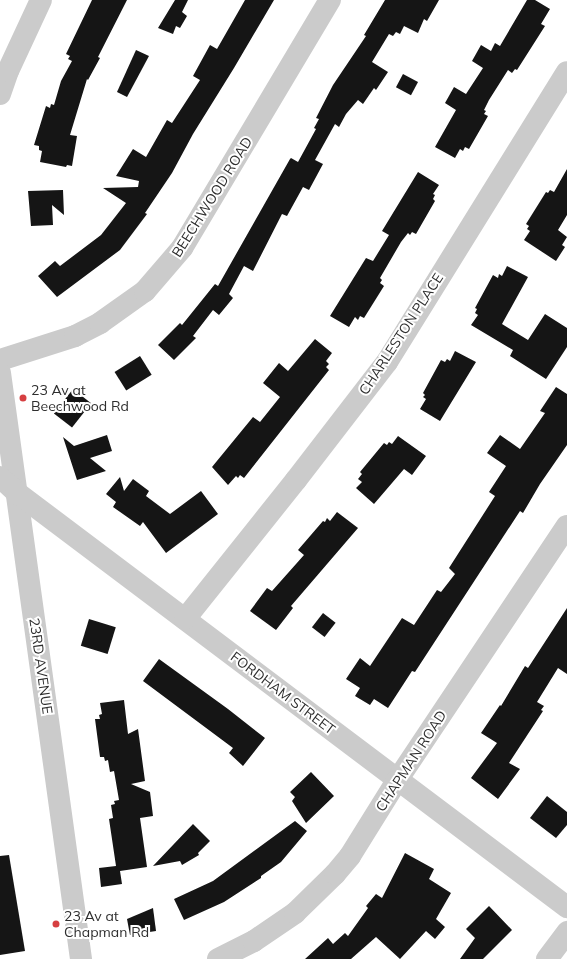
<!DOCTYPE html>
<html>
<head>
<meta charset="utf-8">
<style>
  body { margin:0 }
  #map { position:relative; width:567px; height:959px; overflow:hidden; background:#fff; font-family:Mulish,sans-serif }
  div>[style] { position:absolute }
  .building>* { inset:0; background:#151515; transform-origin:0 0 }
  .minor>* { height:22px; margin:-11px; padding:0 11px; transform-origin:11px; border-radius:11px; background:#cbcbcb }
  .dots>* { width:11px; height:11px; translate:-50% -50%; box-sizing:border-box; border:2px solid #fff; border-radius:50% }
  span { translate:-50% -50%; white-space:nowrap; text-align:center; line-height:1.15; -webkit-text-stroke:4px #fff; paint-order:stroke }
  .street-label { font-size:14px; color:#2e2e2e }
  .poi-label { font-size:14px; color:#2e2e2e }
  .left { translate:0 -50%; text-align:left }
</style>
</head>
<body>
<div id="map">
  <div class="building">
    <i style="clip-path:polygon(92px 0,127px 0,98px 57px,100px 58px,88px 80px,87px 79px,70px 135px,77px 136px,72px 166px,67px 165px,66px 167px,40px 162px,42px 151px,39px 150px,39px 146px,34px 145px,46px 106px,50px 108px,51px 104px,54px 105px,61px 81px,72px 61px,68px 59px,70px 56px,66px 54px)"></i>
    <i style="clip-path:polygon(175px 0,188px 0,182px 12px,187px 16px,180px 28px,176px 26px,173px 34px,158px 28px)"></i>
    <i style="clip-path:polygon(245px 0,274px 0,234px 68px,193px 134px,172px 173px,145px 213px,147px 214px,120px 250px,57px 297px,38px 276px,55px 261px,60px 266px,101px 235px,126px 203px,103px 188px,138px 187px,139px 181px,116px 176px,133px 149px,146px 157px,167px 120px,172px 123px,200px 80px,193px 76px,210px 45px,217px 49px)"></i>
    <i style="clip-path:polygon(385px 0,439px 0,427px 21px,424px 19px,418px 33px,404px 26px,400px 34px,396px 32px,393px 36px,389px 34px,372px 62px,388px 72px,376px 90px,374px 88px,363px 104px,358px 100px,346px 114px,339px 127px,335px 124px,315px 160px,323px 164px,309px 190px,303px 187px,287px 216px,282px 214px,253px 271px,244px 266px,229px 294px,233px 298px,219px 315px,213px 310px,193px 336px,196px 338px,174px 360px,158px 345px,180px 323px,182px 325px,215px 284px,218px 286px,290px 159px,291px 158px,298px 162px,316px 129px,314px 128px,319px 119px,316px 118px,333px 85px,366px 36px,364px 35px)"></i>
    <i style="clip-path:polygon(527px 0,535px 0,550px 9px,541px 24px,545px 26px,517px 70px,515px 69px,512px 73px,508px 70px,489px 100px,484px 110px,486px 111px,484px 114px,488px 116px,469px 149px,465px 147px,463px 151px,460px 149px,455px 158px,435px 147px,456px 110px,445px 103px,454px 87px,466px 94px,483px 68px,472px 61px,481px 45px,491px 51px,495px 43px,500px 46px)"></i>
    <i style="clip-path:polygon(136px 50px,149px 56px,127px 97px,117px 92px)"></i>
    <i style="left:403px;top:74px;width:17px;height:15px;rotate:28deg"></i>
    <i style="clip-path:polygon(567px 169px,567px 215px,558px 230px,567px 237px,562px 245px,565px 247px,556px 261px,524px 240px,530px 231px,527px 229px,529px 226px,526px 224px,546px 192px,548px 193px,550px 190px,554px 192px)"></i>
    <i style="clip-path:polygon(418px 172px,439px 185px,433px 194px,435px 195px,433px 199px,435px 201px,416px 234px,412px 232px,410px 235px,408px 233px,401px 242px,380px 278px,382px 280px,380px 283px,384px 286px,364px 318px,360px 316px,358px 320px,355px 317px,349px 327px,330px 316px,366px 258px,373px 261px,389px 235px,382px 231px)"></i>
    <i style="clip-path:polygon(63px 190px,64px 215px,52px 205px,53px 225px,31px 226px,28px 191px)"></i>
    <i style="clip-path:polygon(507px 266px,528px 277px,502px 324px,528px 340px,545px 314px,567px 328px,567px 347px,546px 379px,510px 356px,513px 350px,471px 325px,478px 315px,475px 313px,477px 309px,475px 308px,493px 275px,498px 278px,499px 274px,502px 276px)"></i>
    <i style="clip-path:polygon(315px 339px,332px 353px,326px 361px,329px 364px,326px 367px,329px 370px,244px 478px,240px 475px,238px 478px,236px 476px,228px 485px,212px 467px,253px 417px,260px 422px,280px 397px,263px 383px,279px 363px,288px 371px)"></i>
    <i style="clip-path:polygon(455px 351px,476px 362px,440px 421px,420px 409px,426px 399px,423px 397px,425px 395px,423px 393px,441px 360px,445px 362px,447px 359px,450px 361px)"></i>
    <i style="left:140px;top:356px;width:22px;height:30px;rotate:58deg"></i>
    <i style="clip-path:polygon(556px 387px,567px 394px,567px 445px,540px 484px,523px 513px,520px 511px,415px 672px,412px 671px,388px 708px,374px 699px,370px 705px,355px 696px,360px 688px,346px 679px,360px 658px,370px 666px,402px 618px,414px 625px,437px 590px,441px 592px,455px 574px,449px 568px,495px 496px,489px 492px,506px 466px,487px 453px,500px 435px,520px 449px,545px 413px,540px 411px)"></i>
    <i style="left:73px;top:389px;width:23px;height:31px;rotate:38deg"></i>
    <i style="clip-path:polygon(107px 435px,112px 451px,90px 458px,106px 471px,77px 480px,63px 437px,74px 446px)"></i>
    <i style="clip-path:polygon(398px 436px,426px 456px,412px 475px,404px 469px,374px 504px,356px 488px,362px 482px,358px 479px,362px 474px,360px 472px,384px 443px,387px 445px,389px 442px,392px 444px)"></i>
    <i style="clip-path:polygon(120px 477px,124px 491px,133px 479px,149px 491px,146px 496px,170px 514px,201px 491px,218px 514px,166px 553px,143px 522px,140px 526px,113px 507px,116px 502px,106px 494px)"></i>
    <i style="clip-path:polygon(337px 512px,358px 528px,291px 606px,293px 608px,276px 630px,250px 611px,267px 588px,272px 591px,304px 555px,298px 550px,323px 521px,325px 522px,327px 518px,330px 521px)"></i>
    <i style="clip-path:polygon(567px 608px,567px 674px,558px 668px,537px 702px,544px 706px,541px 710px,543px 711px,509px 763px,520px 769px,498px 799px,471px 778px,497px 743px,481px 733px,500px 705px,501px 706px,525px 666px,528px 668px)"></i>
    <i style="left:323px;top:613px;width:16px;height:18px;rotate:38deg"></i>
    <i style="left:89px;top:619px;width:28px;height:28px;rotate:17deg"></i>
    <i style="clip-path:polygon(159px 659px,228px 709px,265px 738px,243px 766px,229px 753px,233px 748px,143px 681px)"></i>
    <i style="clip-path:polygon(124px 700px,128px 734px,138px 729px,145px 781px,131px 784px,150px 792px,153px 816px,140px 818px,147px 867px,120px 871px,122px 884px,101px 887px,99px 868px,116px 866px,109px 819px,113px 818px,111px 805px,115px 804px,114px 801px,119px 800px,114px 771px,110px 772px,108px 760px,105px 761px,104px 757px,100px 757px,95px 719px,100px 719px,99px 715px,102px 714px,100px 703px)"></i>
    <i style="clip-path:polygon(311px 772px,334px 796px,306px 823px,292px 801px,295px 797px,290px 792px)"></i>
    <i style="clip-path:polygon(547px 796px,567px 812px,567px 825px,556px 838px,530px 818px)"></i>
    <i style="clip-path:polygon(295px 821px,307px 831px,281px 862px,261px 876px,261px 878px,224px 902px,184px 920px,174px 899px,213px 881px)"></i>
    <i style="clip-path:polygon(193px 824px,210px 841px,198px 853px,199px 855px,182px 865px,180px 861px,153px 866px)"></i>
    <i style="clip-path:polygon(405px 853px,434px 869px,429px 879px,451px 893px,436px 919px,445px 927px,435px 939px,426px 931px,400px 959px,376px 937px,351px 959px,305px 959px,328px 938px,333px 944px,345px 933px,348px 936px,368px 908px,366px 906px,376px 894px,382px 898px)"></i>
    <i style="clip-path:polygon(9px 855px,25px 951px,0 955px,0 856px)"></i>
    <i style="clip-path:polygon(489px 906px,512px 930px,483px 959px,460px 959px,475px 938px,466px 929px)"></i>
    <i style="clip-path:polygon(153px 908px,156px 931px,130px 935px,127px 919px)"></i>
  </div>
  <div class="minor">
    <i style="left:0;top:94px;width:24px;rotate:-71deg"></i>
    <i style="left:8px;top:71px;width:78px;rotate:-65.1deg"></i>
    <i style="left:0;top:360px;width:79px;rotate:-17.7deg"></i>
    <i style="left:75px;top:336px;width:28px;rotate:-27deg"></i>
    <i style="left:100px;top:323px;width:55px;rotate:-35.4deg"></i>
    <i style="left:145px;top:291px;width:57px;rotate:-49.3deg"></i>
    <i style="left:182px;top:248px;width:289px;rotate:-59.2deg"></i>
    <i style="left:0;top:373px;width:592px;rotate:82.13deg"></i>
    <i style="left:0;top:477px;width:22px;rotate:43deg"></i>
    <i style="left:16px;top:492px;width:690px;rotate:36.99deg"></i>
    <i style="left:185px;top:619px;width:178px;rotate:-51.4deg"></i>
    <i style="left:296px;top:480px;width:149px;rotate:-52.4deg"></i>
    <i style="left:387px;top:362px;width:341px;rotate:-58.2deg"></i>
    <i style="left:218px;top:959px;width:40px;rotate:-26.6deg"></i>
    <i style="left:254px;top:941px;width:50px;rotate:-34.3deg"></i>
    <i style="left:295px;top:913px;width:56px;rotate:-44.3deg"></i>
    <i style="left:335px;top:874px;width:23px;rotate:-50deg"></i>
    <i style="left:350px;top:856px;width:91px;rotate:-58.1deg"></i>
    <i style="left:398px;top:779px;width:304px;rotate:-56.3deg"></i>
    <i style="left:547px;top:959px;width:34px;rotate:-53deg"></i>
  </div>
  <div class="dots">
    <i style="left:23px;top:398px;background:#d63f41"></i>
    <i style="left:56px;top:924px;background:#d63f41"></i>
  </div>
  <div class="street-label">
    <span style="left:212px;top:197px;rotate:-58deg">BEECHWOOD ROAD</span>
    <span style="left:401px;top:334px;rotate:-57deg">CHARLESTON PLACE</span>
    <span style="left:41px;top:666px;rotate:82deg">23RD AVENUE</span>
    <span style="left:283px;top:693px;rotate:37deg">FORDHAM STREET</span>
    <span style="left:411px;top:761px;rotate:-57deg">CHAPMAN ROAD</span>
  </div>
  <div class="poi-label">
    <span class="left" style="left:31px;top:398px">23 Av at<br>Beechwood Rd</span>
    <span class="left" style="left:64px;top:924px">23 Av at<br>Chapman Rd</span>
  </div>
</div>
</body>
</html>
